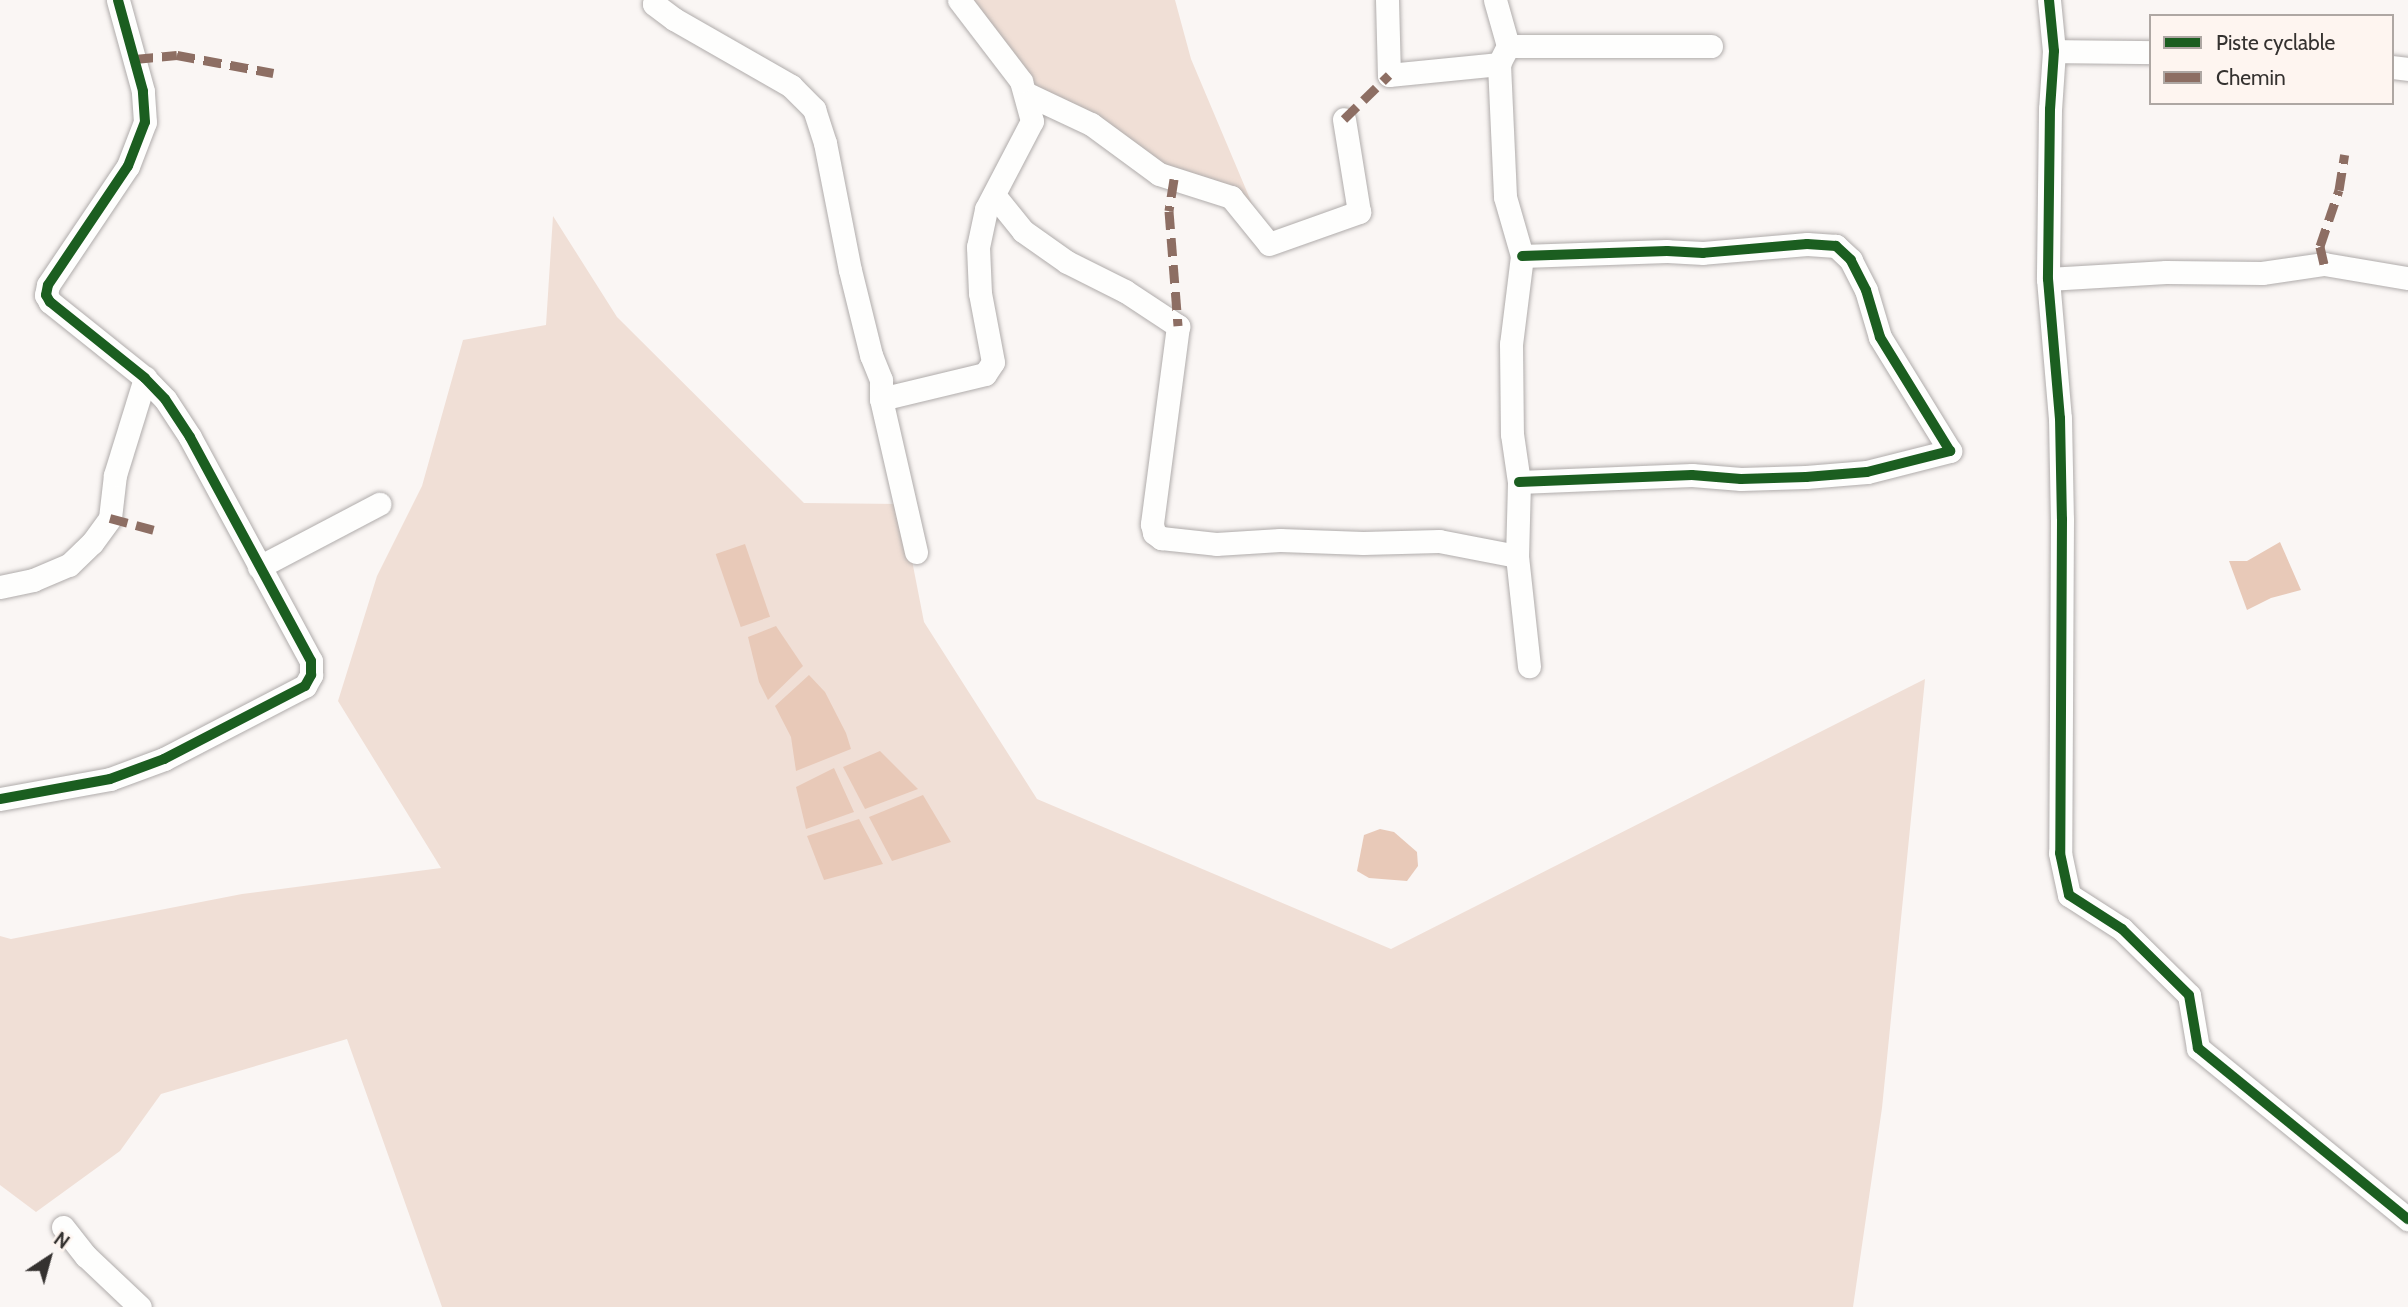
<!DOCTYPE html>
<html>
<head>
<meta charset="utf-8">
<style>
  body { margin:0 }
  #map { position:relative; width:2408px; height:1307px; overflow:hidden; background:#faf6f4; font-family:Cabin,sans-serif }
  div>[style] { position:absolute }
  .green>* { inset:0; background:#f0dfd6 }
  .water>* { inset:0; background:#e8c9b8; transform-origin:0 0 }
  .roads { filter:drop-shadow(0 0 2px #b0acab) drop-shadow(0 0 2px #b0acab) }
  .street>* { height:23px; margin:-11.5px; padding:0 11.5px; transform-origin:11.5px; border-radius:11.5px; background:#fefefd }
  .quiet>* { height:9px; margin-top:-4.5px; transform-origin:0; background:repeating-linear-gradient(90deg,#8d6e63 0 18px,transparent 0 27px) }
  .cycleway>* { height:10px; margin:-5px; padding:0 5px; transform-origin:5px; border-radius:5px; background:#1b5e20 }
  span { translate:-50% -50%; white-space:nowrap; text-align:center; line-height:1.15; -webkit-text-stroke:5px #fef5f0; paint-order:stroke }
  .legend { position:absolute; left:2149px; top:14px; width:245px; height:91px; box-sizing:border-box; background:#fef5f0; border:2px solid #aea7a3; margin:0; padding:9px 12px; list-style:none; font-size:21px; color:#353230 }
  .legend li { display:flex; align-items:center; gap:14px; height:35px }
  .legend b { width:35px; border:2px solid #aea7a3 }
  .north { position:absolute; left:14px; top:1223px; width:70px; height:70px; -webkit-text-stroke:5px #fef5f0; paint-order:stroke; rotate:36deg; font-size:19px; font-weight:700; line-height:28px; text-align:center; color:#353230 }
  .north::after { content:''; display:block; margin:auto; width:24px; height:32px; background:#353230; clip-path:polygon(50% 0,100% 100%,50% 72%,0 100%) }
</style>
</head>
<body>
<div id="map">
  <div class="green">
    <i style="clip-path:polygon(959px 0,1175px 0,1191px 59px,1269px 244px,1231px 197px,1159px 174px,1025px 93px)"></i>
    <i style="clip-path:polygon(553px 216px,617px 317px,804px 503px,901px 504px,924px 622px,1037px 799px,1391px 949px,1925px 679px,1882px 1108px,1853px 1307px,442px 1307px,347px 1039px,161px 1094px,120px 1151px,36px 1212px,0 1185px,0 936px,11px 939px,242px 894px,441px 868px,338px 701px,377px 576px,422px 486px,463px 340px,546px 325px)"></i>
  </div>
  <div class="water">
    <i style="clip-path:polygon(2280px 542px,2301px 590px,2271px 598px,2247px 610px,2229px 561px,2247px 561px)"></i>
    <i style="left:745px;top:544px;width:77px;height:31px;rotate:71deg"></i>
    <i style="clip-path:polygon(776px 626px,803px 666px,768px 700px,759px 682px,748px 637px)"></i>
    <i style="clip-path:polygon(809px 675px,825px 692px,846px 733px,851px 749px,796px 771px,791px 737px,775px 706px)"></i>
    <i style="clip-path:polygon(880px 751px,918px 789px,865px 809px,843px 767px)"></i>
    <i style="clip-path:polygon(834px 768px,854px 812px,806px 829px,796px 787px)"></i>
    <i style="clip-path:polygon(923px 795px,951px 842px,892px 861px,869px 817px)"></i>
    <i style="clip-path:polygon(859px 819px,883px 864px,824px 880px,807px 836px)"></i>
    <i style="clip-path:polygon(1380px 829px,1394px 832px,1417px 852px,1418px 866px,1407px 881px,1369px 878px,1357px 871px,1364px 835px)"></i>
  </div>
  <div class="roads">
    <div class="street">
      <i style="left:655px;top:0;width:4px;rotate:104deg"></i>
      <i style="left:654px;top:4px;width:25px;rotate:37deg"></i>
      <i style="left:674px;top:19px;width:135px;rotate:29.8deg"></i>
      <i style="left:791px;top:86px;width:33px;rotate:45deg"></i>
      <i style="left:814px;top:109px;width:36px;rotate:72deg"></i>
      <i style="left:825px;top:143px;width:129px;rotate:78.9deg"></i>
      <i style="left:850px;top:270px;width:88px;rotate:76.1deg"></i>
      <i style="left:871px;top:355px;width:27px;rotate:68deg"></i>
      <i style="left:881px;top:380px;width:19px;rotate:90deg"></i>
      <i style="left:881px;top:399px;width:157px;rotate:77.1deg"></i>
      <i style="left:1387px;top:0;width:75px;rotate:88.5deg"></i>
      <i style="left:1389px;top:75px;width:111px;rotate:-5.7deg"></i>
      <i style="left:1495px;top:0;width:48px;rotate:74.2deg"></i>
      <i style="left:1508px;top:46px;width:20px;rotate:117deg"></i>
      <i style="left:1499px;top:64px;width:133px;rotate:87.4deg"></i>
      <i style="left:1505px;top:197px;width:61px;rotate:73.9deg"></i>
      <i style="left:1522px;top:256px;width:89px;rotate:97.1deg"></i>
      <i style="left:1511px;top:344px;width:90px;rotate:89.4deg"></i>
      <i style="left:1512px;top:434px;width:49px;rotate:81.7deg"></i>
      <i style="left:1519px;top:482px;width:74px;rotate:91.5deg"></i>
      <i style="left:1517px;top:556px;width:111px;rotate:83.8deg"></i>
      <i style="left:2049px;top:0;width:51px;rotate:84.4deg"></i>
      <i style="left:2054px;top:51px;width:58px;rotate:93.9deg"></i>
      <i style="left:2050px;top:109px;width:170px;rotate:90.7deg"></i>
      <i style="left:2048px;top:279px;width:140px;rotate:85.1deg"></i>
      <i style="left:2060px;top:418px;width:101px;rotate:88.9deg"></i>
      <i style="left:2062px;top:519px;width:334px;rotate:90.3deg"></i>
      <i style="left:2060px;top:853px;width:43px;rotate:77.9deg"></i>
      <i style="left:2069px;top:895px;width:63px;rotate:32.7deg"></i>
      <i style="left:2122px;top:929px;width:94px;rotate:44.6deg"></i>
      <i style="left:2189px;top:995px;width:54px;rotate:80.4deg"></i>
      <i style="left:2198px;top:1048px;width:271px;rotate:39.2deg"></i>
      <i style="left:1508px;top:46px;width:203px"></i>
      <i style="left:2054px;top:51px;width:97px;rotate:0.6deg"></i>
      <i style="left:2392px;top:67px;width:16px;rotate:7deg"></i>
      <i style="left:1025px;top:93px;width:73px;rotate:25.2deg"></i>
      <i style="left:1091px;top:124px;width:84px;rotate:36.3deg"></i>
      <i style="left:1159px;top:174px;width:76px;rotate:17.7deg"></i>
      <i style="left:1231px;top:197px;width:60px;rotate:51deg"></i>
      <i style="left:1269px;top:244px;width:96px;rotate:-19.6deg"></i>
      <i style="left:1359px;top:212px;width:94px;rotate:-99.2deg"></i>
      <i style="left:994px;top:195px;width:46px;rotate:51.1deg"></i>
      <i style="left:1023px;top:231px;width:54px;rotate:35.2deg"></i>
      <i style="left:1067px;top:262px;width:65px;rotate:26.6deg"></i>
      <i style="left:1125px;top:291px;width:64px;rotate:33.4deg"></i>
      <i style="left:1178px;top:326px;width:200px;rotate:97.5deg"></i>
      <i style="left:1152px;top:524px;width:9px;rotate:77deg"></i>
      <i style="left:1154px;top:533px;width:9px;rotate:36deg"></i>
      <i style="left:1161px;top:538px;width:55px;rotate:6.2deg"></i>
      <i style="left:1216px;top:544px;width:64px;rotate:-3.6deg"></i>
      <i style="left:1280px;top:540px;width:83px;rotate:2.1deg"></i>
      <i style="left:1363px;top:543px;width:76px;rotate:-1.5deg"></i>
      <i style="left:1439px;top:541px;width:79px;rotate:10.9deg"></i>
      <i style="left:2048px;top:279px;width:118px;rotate:-3.4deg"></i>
      <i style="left:2166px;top:272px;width:96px;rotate:0.6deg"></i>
      <i style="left:2262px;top:273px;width:63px;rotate:-8.3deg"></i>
      <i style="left:2324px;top:264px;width:84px;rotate:9.6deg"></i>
      <i style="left:881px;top:399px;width:107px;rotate:-13.5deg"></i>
      <i style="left:985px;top:374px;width:14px;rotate:-56deg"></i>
      <i style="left:993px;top:362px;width:70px;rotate:-100.7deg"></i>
      <i style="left:980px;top:293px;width:46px;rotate:-92.5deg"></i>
      <i style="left:978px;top:247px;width:39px;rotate:-78deg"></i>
      <i style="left:986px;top:209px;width:99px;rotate:-62.4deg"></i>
      <i style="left:1032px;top:121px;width:41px;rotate:-105.4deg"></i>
      <i style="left:1021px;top:81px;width:102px;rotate:-127.4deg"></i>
      <i style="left:1519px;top:482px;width:173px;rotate:-2.3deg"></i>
      <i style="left:1692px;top:475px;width:49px;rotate:4.7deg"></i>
      <i style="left:1741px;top:479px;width:65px;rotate:-1.8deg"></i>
      <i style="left:1806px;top:477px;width:61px;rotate:-4.7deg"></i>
      <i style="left:1867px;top:472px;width:86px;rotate:-14.2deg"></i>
      <i style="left:1950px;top:451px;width:134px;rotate:-121.6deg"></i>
      <i style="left:1880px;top:337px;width:49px;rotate:-106.6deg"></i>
      <i style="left:1866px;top:290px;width:34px;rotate:-117deg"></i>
      <i style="left:1851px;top:260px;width:21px;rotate:-137deg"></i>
      <i style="left:1836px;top:246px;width:29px;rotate:-176deg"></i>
      <i style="left:1807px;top:244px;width:104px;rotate:175.1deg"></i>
      <i style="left:1703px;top:253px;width:36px;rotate:-177deg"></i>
      <i style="left:1667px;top:251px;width:145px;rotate:178deg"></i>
      <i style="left:259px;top:567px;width:136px;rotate:-27.7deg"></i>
      <i style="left:0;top:587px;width:34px;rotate:-12deg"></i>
      <i style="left:33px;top:580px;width:39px;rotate:-23deg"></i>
      <i style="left:69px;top:565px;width:32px;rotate:-44deg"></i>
      <i style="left:92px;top:543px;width:31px;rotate:-54deg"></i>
      <i style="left:110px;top:518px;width:43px;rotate:-83.4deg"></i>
      <i style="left:115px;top:475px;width:102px;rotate:-72.8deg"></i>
      <i style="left:0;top:799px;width:112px;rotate:-10.3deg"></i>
      <i style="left:110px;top:779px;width:58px;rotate:-20.3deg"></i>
      <i style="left:164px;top:759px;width:159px;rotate:-27.4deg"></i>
      <i style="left:305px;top:686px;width:13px;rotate:-61deg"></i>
      <i style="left:311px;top:675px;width:14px;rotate:-90deg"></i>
      <i style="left:311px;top:661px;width:255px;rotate:-118.4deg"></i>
      <i style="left:190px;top:437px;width:45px;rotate:-123.3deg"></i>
      <i style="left:165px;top:399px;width:29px;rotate:-134deg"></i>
      <i style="left:145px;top:378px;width:122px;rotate:-141.3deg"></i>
      <i style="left:50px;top:302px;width:8px;rotate:-120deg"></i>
      <i style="left:46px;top:295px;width:10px;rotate:-79deg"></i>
      <i style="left:48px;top:285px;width:143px;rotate:-56.1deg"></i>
      <i style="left:128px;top:166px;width:47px;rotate:-68.9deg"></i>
      <i style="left:145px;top:122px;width:31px;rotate:-94deg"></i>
      <i style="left:143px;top:91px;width:94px;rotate:-105.4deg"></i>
      <i style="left:63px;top:1227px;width:37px;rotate:52deg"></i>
      <i style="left:86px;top:1256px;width:74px;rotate:43.4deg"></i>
    </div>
  </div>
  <div class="quiet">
    <i style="left:135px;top:59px;width:42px;rotate:-5.4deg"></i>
    <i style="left:177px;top:55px;width:98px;rotate:10.6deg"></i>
    <i style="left:1344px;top:119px;width:63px;rotate:-44.4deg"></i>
    <i style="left:1174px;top:179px;width:32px;rotate:99deg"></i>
    <i style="left:1169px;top:211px;width:115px;rotate:85.5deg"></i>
    <i style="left:2324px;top:264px;width:18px;rotate:-103deg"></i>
    <i style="left:2320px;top:246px;width:59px;rotate:-71.3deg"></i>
    <i style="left:2339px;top:190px;width:36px;rotate:-81deg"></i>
    <i style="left:110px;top:518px;width:54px;rotate:15.1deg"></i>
  </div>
  <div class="cycleway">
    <i style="left:2049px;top:0;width:51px;rotate:84.4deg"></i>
    <i style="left:2054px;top:51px;width:58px;rotate:93.9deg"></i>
    <i style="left:2050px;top:109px;width:170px;rotate:90.7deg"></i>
    <i style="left:2048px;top:279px;width:140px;rotate:85.1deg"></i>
    <i style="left:2060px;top:418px;width:101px;rotate:88.9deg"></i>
    <i style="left:2062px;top:519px;width:334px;rotate:90.3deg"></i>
    <i style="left:2060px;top:853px;width:43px;rotate:77.9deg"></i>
    <i style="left:2069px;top:895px;width:63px;rotate:32.7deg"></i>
    <i style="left:2122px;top:929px;width:94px;rotate:44.6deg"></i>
    <i style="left:2189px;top:995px;width:54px;rotate:80.4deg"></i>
    <i style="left:2198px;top:1048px;width:271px;rotate:39.2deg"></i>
    <i style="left:1519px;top:482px;width:173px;rotate:-2.3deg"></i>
    <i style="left:1692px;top:475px;width:49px;rotate:4.7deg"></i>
    <i style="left:1741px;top:479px;width:65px;rotate:-1.8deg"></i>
    <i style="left:1806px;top:477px;width:61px;rotate:-4.7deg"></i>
    <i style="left:1867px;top:472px;width:86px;rotate:-14.2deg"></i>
    <i style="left:1950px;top:451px;width:134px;rotate:-121.6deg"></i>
    <i style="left:1880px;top:337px;width:49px;rotate:-106.6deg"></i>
    <i style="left:1866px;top:290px;width:34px;rotate:-117deg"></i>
    <i style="left:1851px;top:260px;width:21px;rotate:-137deg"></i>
    <i style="left:1836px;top:246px;width:29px;rotate:-176deg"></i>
    <i style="left:1807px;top:244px;width:104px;rotate:175.1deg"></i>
    <i style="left:1703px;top:253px;width:36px;rotate:-177deg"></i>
    <i style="left:1667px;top:251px;width:145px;rotate:178deg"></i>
    <i style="left:0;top:799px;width:112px;rotate:-10.3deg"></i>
    <i style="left:110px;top:779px;width:58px;rotate:-20.3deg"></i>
    <i style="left:164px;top:759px;width:159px;rotate:-27.4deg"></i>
    <i style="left:305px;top:686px;width:13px;rotate:-61deg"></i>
    <i style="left:311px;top:675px;width:14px;rotate:-90deg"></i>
    <i style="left:311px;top:661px;width:255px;rotate:-118.4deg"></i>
    <i style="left:190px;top:437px;width:45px;rotate:-123.3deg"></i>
    <i style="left:165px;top:399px;width:29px;rotate:-134deg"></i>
    <i style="left:145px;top:378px;width:122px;rotate:-141.3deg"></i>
    <i style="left:50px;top:302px;width:8px;rotate:-120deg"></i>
    <i style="left:46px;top:295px;width:10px;rotate:-79deg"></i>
    <i style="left:48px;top:285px;width:143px;rotate:-56.1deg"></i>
    <i style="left:128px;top:166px;width:47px;rotate:-68.9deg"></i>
    <i style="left:145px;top:122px;width:31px;rotate:-94deg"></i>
    <i style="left:143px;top:91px;width:94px;rotate:-105.4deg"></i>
  </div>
  <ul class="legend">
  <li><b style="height:9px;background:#1b5e20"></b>Piste cyclable</li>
  <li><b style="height:9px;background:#8d6e63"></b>Chemin</li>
  </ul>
  <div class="north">N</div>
</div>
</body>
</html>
